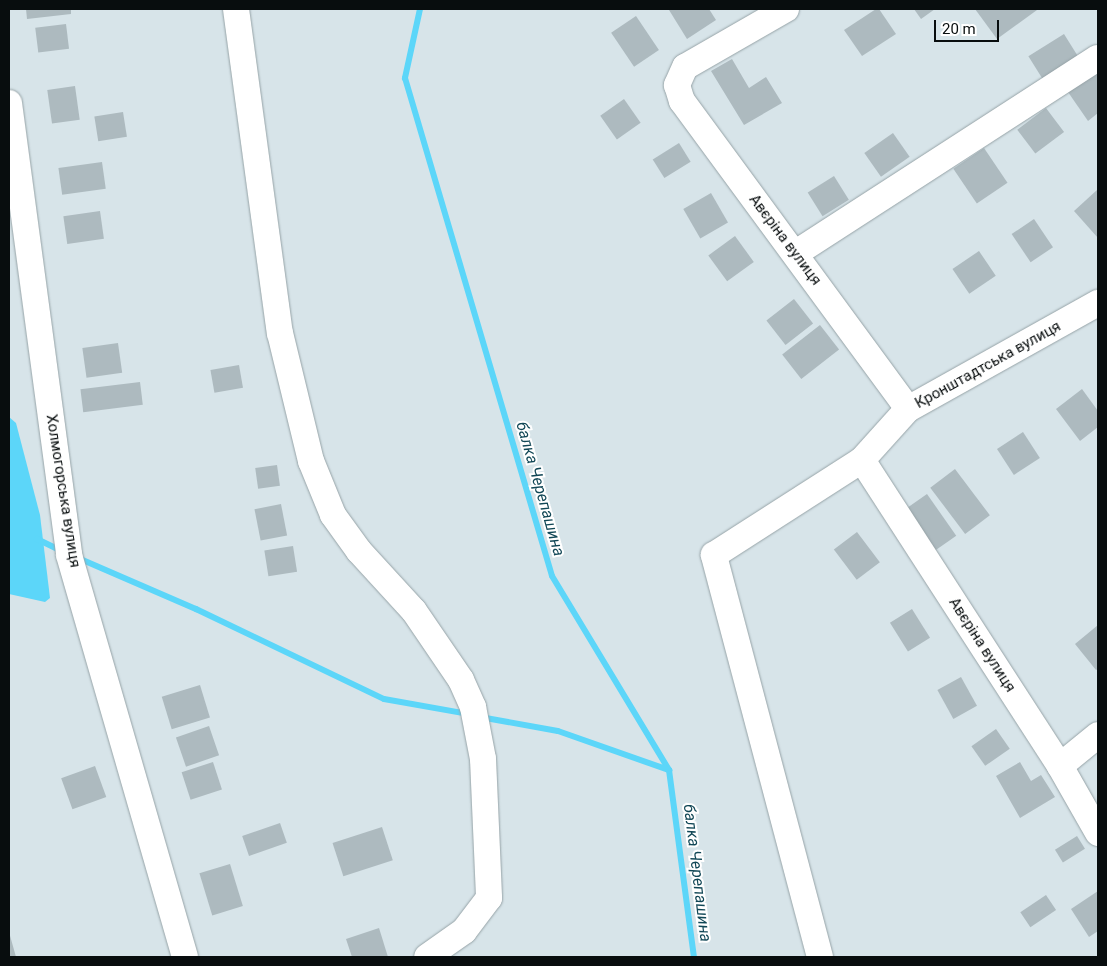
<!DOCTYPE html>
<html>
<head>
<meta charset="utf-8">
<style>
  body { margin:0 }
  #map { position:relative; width:1107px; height:966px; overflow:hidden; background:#d7e4e9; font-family:Roboto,sans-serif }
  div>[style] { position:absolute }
  .water>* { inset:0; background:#5cd6f9 }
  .stream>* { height:6px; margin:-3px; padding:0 3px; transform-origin:3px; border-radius:3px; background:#5cd6f9 }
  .building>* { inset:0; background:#adbabf; transform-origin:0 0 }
  .roads { filter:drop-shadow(0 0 1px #96a3a7) drop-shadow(0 0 1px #96a3a7) }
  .minor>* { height:26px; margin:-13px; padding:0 13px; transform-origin:13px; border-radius:13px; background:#fff }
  span { translate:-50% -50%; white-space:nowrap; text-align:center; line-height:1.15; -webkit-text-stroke:4px #fff; paint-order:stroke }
  .street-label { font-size:15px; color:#080d0e }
  .water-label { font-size:16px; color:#114756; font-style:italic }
  .frame { position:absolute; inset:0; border:10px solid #080d0e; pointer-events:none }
  .scale { position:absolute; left:934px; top:20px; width:65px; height:22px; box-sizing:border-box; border:2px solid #080d0e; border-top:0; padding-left:6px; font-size:15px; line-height:18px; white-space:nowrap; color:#080d0e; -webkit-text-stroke:4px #fff; paint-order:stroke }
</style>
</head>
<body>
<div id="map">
  <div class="water">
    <i style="clip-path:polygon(9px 417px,16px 423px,40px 515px,50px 598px,45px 602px,9px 594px)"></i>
  </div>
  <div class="stream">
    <i style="left:420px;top:9px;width:71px;rotate:102.3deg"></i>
    <i style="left:405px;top:78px;width:519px;rotate:73.55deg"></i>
    <i style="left:552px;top:576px;width:227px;rotate:58.9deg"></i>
    <i style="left:669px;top:770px;width:189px;rotate:82.4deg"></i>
    <i style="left:37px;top:539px;width:28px;rotate:26deg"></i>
    <i style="left:78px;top:558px;width:129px;rotate:23.4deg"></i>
    <i style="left:196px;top:609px;width:208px;rotate:25.6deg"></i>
    <i style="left:384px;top:699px;width:85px;rotate:10.1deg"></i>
    <i style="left:480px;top:717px;width:79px;rotate:10.2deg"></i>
    <i style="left:558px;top:731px;width:118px;rotate:19.4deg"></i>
  </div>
  <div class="building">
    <i style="clip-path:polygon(26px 9px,71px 9px,71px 14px,27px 19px)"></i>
    <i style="clip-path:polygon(672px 9px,709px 9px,716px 20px,687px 39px,669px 10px)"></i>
    <i style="clip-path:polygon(876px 9px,879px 9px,896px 34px,862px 56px,844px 30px)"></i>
    <i style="clip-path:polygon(914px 9px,935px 9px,921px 19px)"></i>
    <i style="clip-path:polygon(975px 9px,1036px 9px,1037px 10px,997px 39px)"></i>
    <i style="left:636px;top:16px;width:41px;height:30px;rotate:56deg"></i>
    <i style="left:66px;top:24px;width:25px;height:31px;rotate:83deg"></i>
    <i style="left:1064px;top:34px;width:26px;height:42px;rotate:58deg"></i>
    <i style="clip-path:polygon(732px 59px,749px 88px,766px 77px,782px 103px,744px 125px,711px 71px)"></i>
    <i style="clip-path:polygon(1097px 72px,1098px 113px,1088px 121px,1068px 92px)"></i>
    <i style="left:75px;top:86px;width:34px;height:28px;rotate:82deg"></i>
    <i style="left:624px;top:99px;width:29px;height:29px;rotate:55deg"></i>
    <i style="left:1046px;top:108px;width:30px;height:36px;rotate:53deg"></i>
    <i style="left:123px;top:112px;width:25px;height:29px;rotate:81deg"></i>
    <i style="left:893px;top:133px;width:29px;height:35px;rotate:55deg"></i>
    <i style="left:679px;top:143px;width:22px;height:31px;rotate:58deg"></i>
    <i style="left:984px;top:148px;width:42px;height:37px;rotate:56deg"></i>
    <i style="left:102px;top:162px;width:27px;height:44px;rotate:82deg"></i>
    <i style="left:834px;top:176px;width:28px;height:31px;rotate:58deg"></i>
    <i style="clip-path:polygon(1097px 190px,1098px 191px,1098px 238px,1074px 211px)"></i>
    <i style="left:711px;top:193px;width:34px;height:32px;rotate:60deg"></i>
    <i style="left:100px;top:211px;width:28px;height:37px;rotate:82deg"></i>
    <i style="left:1034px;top:219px;width:34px;height:27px;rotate:56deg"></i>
    <i style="left:735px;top:236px;width:32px;height:33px;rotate:54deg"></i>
    <i style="left:979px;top:251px;width:30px;height:32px;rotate:56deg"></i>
    <i style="left:794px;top:299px;width:31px;height:35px;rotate:52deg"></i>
    <i style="left:820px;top:325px;width:31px;height:48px;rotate:52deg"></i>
    <i style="left:118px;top:343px;width:30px;height:36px;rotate:82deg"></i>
    <i style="left:239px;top:365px;width:23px;height:29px;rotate:80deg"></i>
    <i style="left:140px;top:382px;width:23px;height:60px;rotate:83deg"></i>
    <i style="clip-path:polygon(1082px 389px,1098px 411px,1098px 427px,1080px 441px,1056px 409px)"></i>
    <i style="left:1023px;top:432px;width:31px;height:31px;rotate:57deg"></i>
    <i style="left:277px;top:465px;width:21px;height:22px;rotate:82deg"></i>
    <i style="left:955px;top:469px;width:58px;height:31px;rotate:53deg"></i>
    <i style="left:927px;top:494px;width:51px;height:28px;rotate:55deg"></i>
    <i style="left:281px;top:504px;width:32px;height:27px;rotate:79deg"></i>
    <i style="left:857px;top:532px;width:38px;height:29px;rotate:53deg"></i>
    <i style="left:293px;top:546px;width:26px;height:29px;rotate:81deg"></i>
    <i style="left:912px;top:609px;width:34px;height:26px;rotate:58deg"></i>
    <i style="clip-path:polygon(1098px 625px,1098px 669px,1096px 670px,1075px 644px)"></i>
    <i style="left:961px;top:677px;width:33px;height:27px;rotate:61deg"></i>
    <i style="left:200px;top:685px;width:34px;height:40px;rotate:73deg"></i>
    <i style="left:209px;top:726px;width:31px;height:35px;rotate:71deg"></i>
    <i style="left:996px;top:729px;width:24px;height:30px;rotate:55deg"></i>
    <i style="left:213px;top:762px;width:29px;height:33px;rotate:72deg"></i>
    <i style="clip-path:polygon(1020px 762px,1031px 781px,1041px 775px,1055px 797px,1020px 818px,996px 776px)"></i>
    <i style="left:95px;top:766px;width:33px;height:36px;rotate:70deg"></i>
    <i style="left:280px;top:823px;width:21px;height:40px;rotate:71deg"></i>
    <i style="left:382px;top:827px;width:35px;height:52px;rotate:72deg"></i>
    <i style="left:1077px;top:836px;width:15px;height:26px;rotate:58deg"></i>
    <i style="left:230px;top:864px;width:44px;height:32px;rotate:73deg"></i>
    <i style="clip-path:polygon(1098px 891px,1098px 931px,1089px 937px,1071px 909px)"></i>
    <i style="left:1046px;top:895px;width:18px;height:31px;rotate:56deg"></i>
    <i style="clip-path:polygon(379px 928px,388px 957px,352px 957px,346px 939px)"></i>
    <i style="clip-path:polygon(9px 932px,16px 957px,9px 957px)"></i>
  </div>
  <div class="roads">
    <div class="minor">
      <i style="left:236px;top:9px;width:327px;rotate:82.3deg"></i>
      <i style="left:280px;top:333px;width:132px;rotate:76.4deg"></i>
      <i style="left:311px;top:461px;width:58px;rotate:67.8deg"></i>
      <i style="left:333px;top:515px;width:44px;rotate:54.2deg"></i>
      <i style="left:359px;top:551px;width:81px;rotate:47.5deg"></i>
      <i style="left:414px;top:611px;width:83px;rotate:55.7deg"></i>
      <i style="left:461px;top:680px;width:30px;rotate:66deg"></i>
      <i style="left:473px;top:707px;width:53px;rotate:79.1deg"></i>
      <i style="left:483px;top:759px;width:139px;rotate:87.5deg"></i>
      <i style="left:489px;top:898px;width:41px;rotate:127.1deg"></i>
      <i style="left:464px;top:931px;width:45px;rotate:144.9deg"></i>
      <i style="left:786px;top:9px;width:116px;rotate:150.1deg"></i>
      <i style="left:685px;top:67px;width:20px;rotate:114deg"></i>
      <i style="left:677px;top:85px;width:17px;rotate:73deg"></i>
      <i style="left:682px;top:101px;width:382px;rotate:53.7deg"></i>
      <i style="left:9px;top:103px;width:456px;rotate:82.4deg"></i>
      <i style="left:69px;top:555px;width:418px;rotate:73.9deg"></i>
      <i style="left:796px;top:253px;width:359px;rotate:-32.9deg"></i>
      <i style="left:862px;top:460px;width:364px;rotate:57.1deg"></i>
      <i style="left:1060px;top:766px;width:77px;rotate:60.4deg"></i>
      <i style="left:1060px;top:766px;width:49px;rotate:-39.2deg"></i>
      <i style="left:820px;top:957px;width:416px;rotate:-104.8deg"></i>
      <i style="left:714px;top:555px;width:176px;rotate:-32.7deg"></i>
      <i style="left:862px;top:460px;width:69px;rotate:-48deg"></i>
      <i style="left:908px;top:409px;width:218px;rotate:-29.2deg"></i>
    </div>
  </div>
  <div class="street-label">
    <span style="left:785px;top:240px;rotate:53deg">Авєріна вулиця</span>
    <span style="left:988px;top:365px;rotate:-29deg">Кронштадтська вулиця</span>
    <span style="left:63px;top:491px;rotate:81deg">Холмогорська вулиця</span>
    <span style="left:982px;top:645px;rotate:57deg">Авєріна вулиця</span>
  </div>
  <div class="water-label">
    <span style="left:540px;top:489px;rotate:74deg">балка Черепашина</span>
    <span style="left:697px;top:873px;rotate:83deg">балка Черепашина</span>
  </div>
  <div class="frame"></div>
  <div class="scale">20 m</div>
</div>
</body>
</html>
